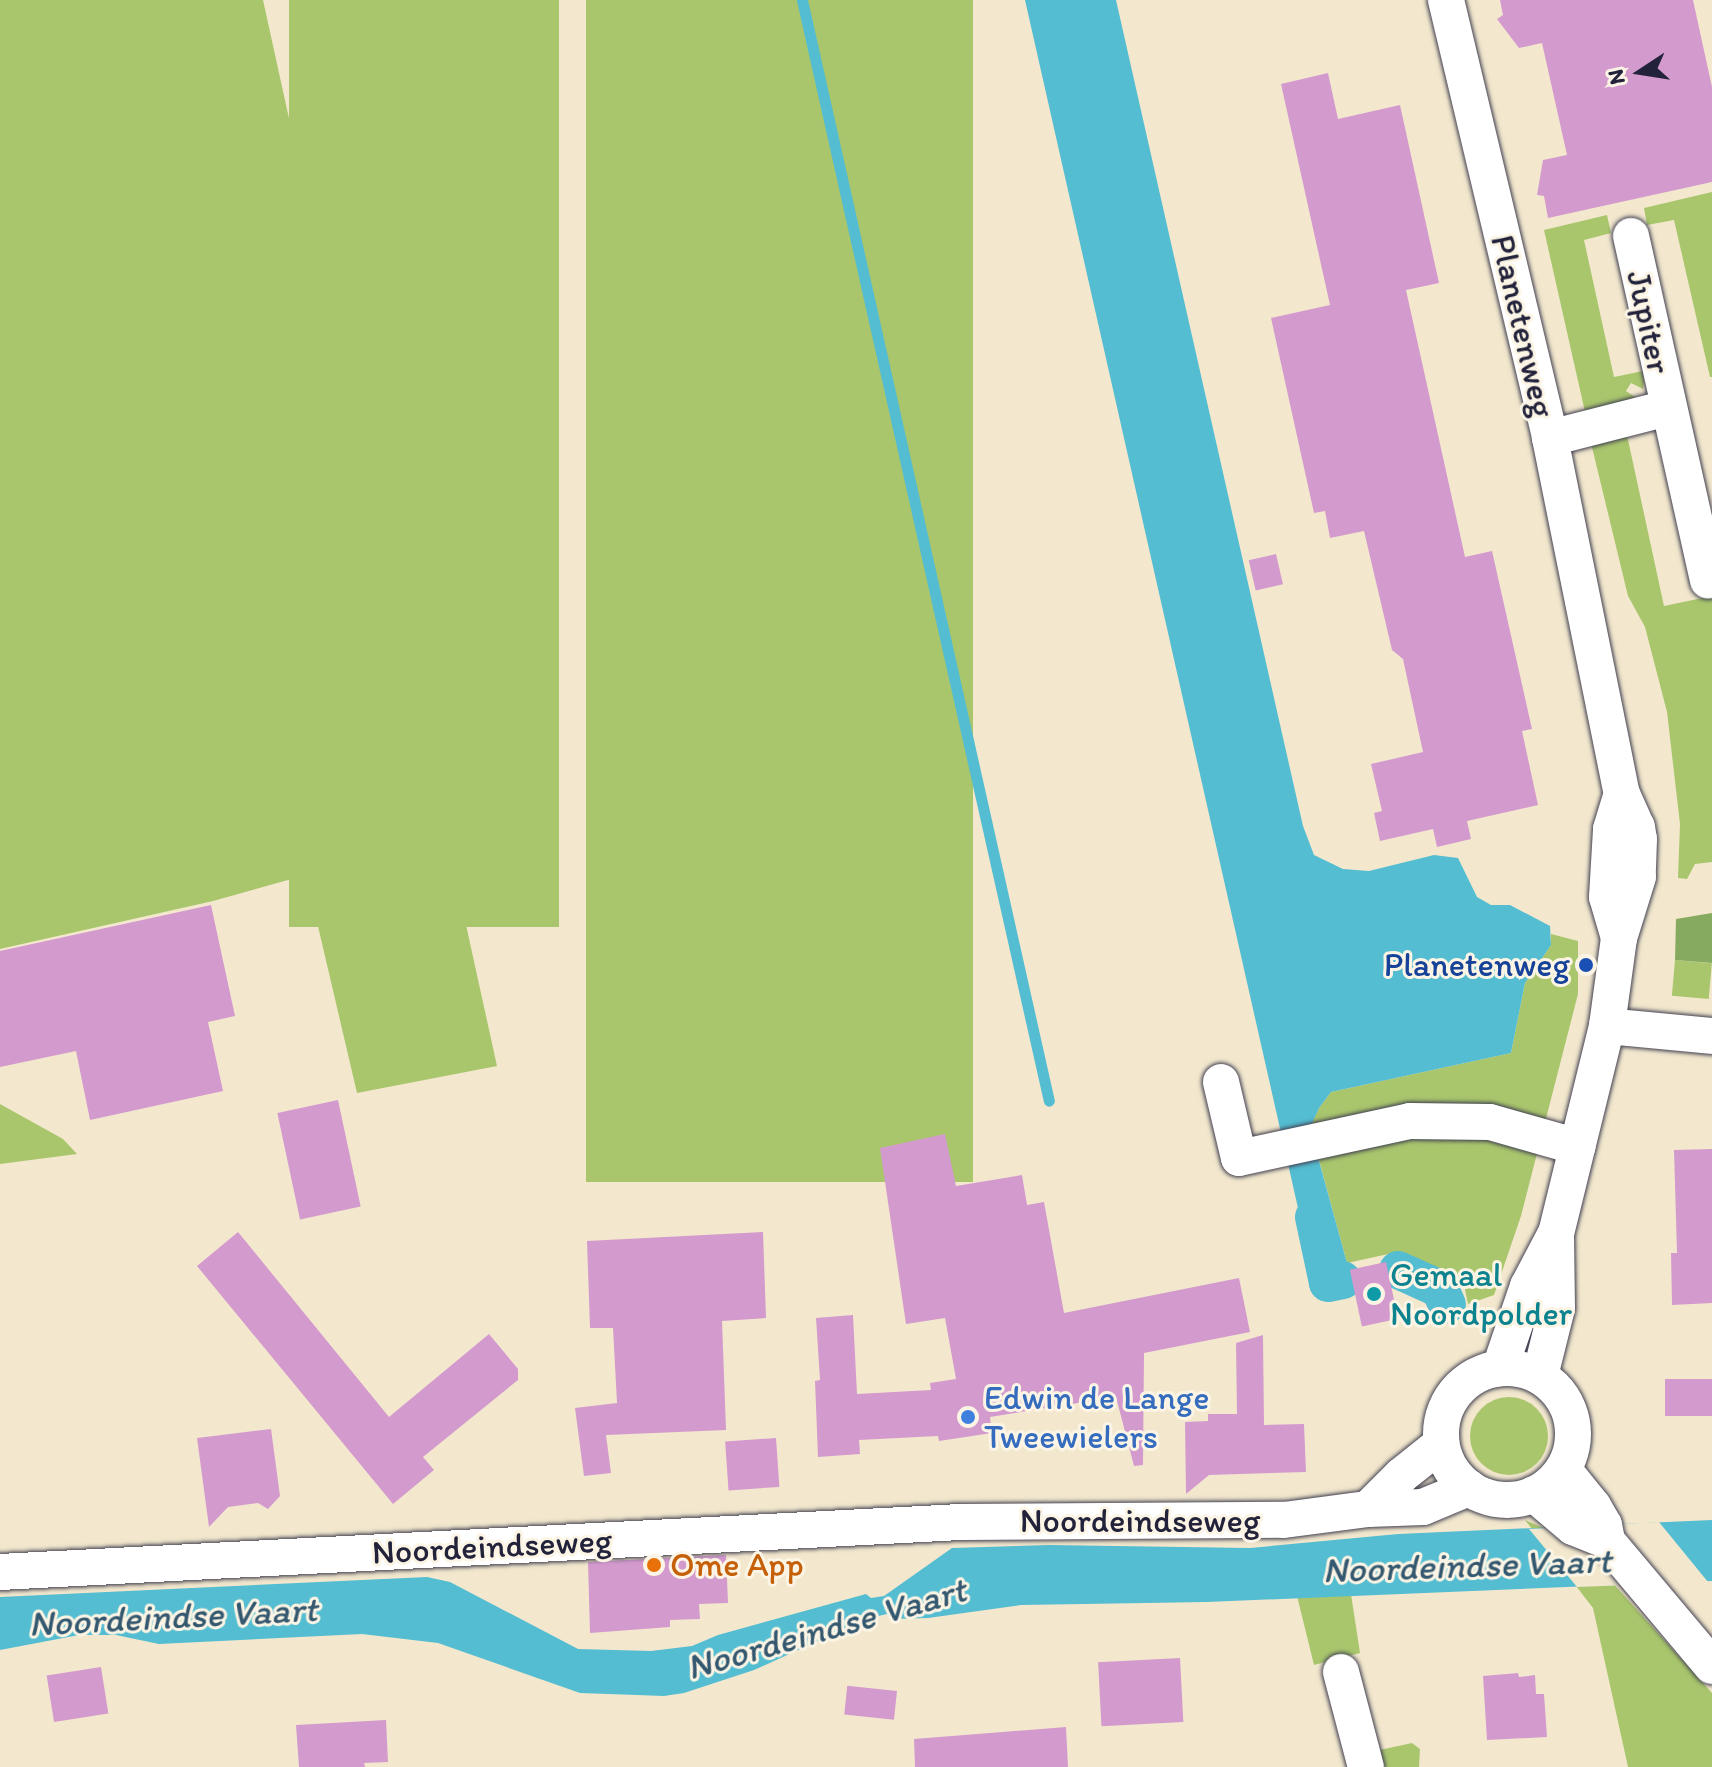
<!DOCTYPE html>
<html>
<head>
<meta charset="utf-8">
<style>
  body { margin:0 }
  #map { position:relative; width:1712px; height:1767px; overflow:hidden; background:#f3e8ce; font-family:Itim,sans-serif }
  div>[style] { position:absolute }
  .green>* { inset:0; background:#a9c66d; transform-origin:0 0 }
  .round { border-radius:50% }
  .forest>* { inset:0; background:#86ab60 }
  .water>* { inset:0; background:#54bdd1 }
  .pier>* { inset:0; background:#f3e8ce }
  .stream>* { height:11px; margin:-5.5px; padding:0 5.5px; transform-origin:5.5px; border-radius:5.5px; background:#54bdd1 }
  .canal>* { height:38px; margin:-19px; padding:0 19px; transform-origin:19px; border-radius:19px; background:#54bdd1 }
  .building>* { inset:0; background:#d39ace; transform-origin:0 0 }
  .roads { filter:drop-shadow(0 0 2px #414051) drop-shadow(0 0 2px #414051) }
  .minor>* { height:36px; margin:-18px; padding:0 18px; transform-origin:18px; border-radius:18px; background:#fff }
  .minor>.ring { margin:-18px; padding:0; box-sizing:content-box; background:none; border:36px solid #fff; border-radius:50% }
  .dots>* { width:22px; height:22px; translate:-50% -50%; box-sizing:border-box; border:4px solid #fcf5e5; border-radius:50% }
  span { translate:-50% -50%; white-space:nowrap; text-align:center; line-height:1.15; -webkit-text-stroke:6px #fcf5e5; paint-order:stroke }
  .street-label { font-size:34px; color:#22223b }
  .transit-label { font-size:34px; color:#164399 }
  .right { translate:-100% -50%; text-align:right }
  .culture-label { font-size:34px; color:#0d838f }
  .left { translate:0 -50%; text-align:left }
  .shop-label { font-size:34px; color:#366cbe }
  .food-label { font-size:34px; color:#c56008 }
  .water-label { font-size:36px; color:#345870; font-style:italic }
  .north { position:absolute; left:1600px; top:32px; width:80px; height:80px; -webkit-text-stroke:6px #fcf5e5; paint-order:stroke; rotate:258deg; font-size:22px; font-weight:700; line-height:32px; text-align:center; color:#22223b }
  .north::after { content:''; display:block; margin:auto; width:28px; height:36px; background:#22223b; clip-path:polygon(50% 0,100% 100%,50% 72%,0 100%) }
</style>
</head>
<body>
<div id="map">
  <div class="green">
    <i style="clip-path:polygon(0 0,263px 0,497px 1066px,357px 1093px,306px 875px,213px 901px,0 949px)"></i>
    <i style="left:289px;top:0;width:270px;height:927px"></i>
    <i style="left:586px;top:0;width:387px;height:1182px"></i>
    <i style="clip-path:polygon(1712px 192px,1712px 377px,1710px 377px,1674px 220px,1647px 225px,1644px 208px)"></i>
    <i style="clip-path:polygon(1607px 215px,1611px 233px,1584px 240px,1614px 377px,1643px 371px,1644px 382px,1643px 389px,1631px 383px,1626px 391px,1635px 397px,1631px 402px,1585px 412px,1544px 230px)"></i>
    <i style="clip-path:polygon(1627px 435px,1664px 606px,1712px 596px,1712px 862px,1695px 864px,1687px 879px,1678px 878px,1680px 824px,1667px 712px,1645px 627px,1628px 596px,1591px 443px)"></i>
    <i style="clip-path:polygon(1551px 934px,1578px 941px,1578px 994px,1521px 1216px,1494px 1295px,1468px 1304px,1463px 1280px,1393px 1253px,1347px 1263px,1310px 1127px,1319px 1108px,1331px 1092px,1511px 1053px,1525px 983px,1551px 945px)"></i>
    <i style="left:1675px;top:960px;width:37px;height:36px;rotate:5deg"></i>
    <i style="clip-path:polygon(0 1104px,63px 1139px,77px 1154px,0 1164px)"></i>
    <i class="round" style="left:1470px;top:1397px;width:78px;height:78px"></i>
    <i style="clip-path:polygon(1525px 1520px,1555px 1533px,1601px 1570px,1712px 1693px,1712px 1767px,1628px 1767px,1593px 1608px)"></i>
    <i style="clip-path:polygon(1351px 1594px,1360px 1653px,1314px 1665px,1297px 1596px)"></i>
    <i style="clip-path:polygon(1412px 1743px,1420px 1749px,1419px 1767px,1379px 1767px,1375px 1751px)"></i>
  </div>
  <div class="forest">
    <i style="clip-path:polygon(1712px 913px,1712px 963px,1675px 960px,1676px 919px)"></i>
  </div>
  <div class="water">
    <i style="clip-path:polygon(1025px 0,1116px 0,1303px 826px,1314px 855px,1343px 869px,1369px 871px,1434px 855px,1458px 858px,1477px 897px,1491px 905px,1510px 905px,1550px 926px,1551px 945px,1525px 983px,1511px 1053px,1331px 1092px,1319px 1108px,1310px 1128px,1347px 1263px,1312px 1270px)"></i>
    <i style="clip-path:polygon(1712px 1520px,1712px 1581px,1207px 1602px,1021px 1605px,928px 1618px,891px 1619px,887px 1614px,874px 1617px,872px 1626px,818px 1641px,754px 1670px,684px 1693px,664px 1696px,580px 1693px,438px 1643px,362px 1634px,159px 1644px,116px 1635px,79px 1635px,0 1650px,0 1597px,427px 1577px,450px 1582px,578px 1649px,651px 1651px,692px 1646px,718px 1635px,866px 1594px,871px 1598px,884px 1596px,952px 1548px,1049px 1545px,1250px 1548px,1398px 1534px)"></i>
  </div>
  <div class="pier">
    <i style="clip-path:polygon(1659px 1522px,1708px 1582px,1577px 1587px,1529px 1529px)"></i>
  </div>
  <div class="stream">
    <i style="left:802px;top:0;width:1128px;rotate:77.36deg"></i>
  </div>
  <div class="canal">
    <i style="left:1314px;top:1217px;width:67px;rotate:78deg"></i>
    <i style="left:1328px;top:1283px;width:15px;rotate:-11deg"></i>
    <i style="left:1398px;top:1270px;width:46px;rotate:24.3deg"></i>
    <i style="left:1440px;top:1289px;width:17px;rotate:66deg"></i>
  </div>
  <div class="building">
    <i style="clip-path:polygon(1500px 0,1693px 0,1712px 87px,1712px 182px,1548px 218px,1544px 196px,1537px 195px,1543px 160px,1567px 155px,1542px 43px,1519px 48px,1497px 19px,1503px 15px)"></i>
    <i style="clip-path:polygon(1328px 73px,1338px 119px,1400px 105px,1439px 283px,1406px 290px,1465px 557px,1492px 551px,1532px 729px,1522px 731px,1538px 805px,1467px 821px,1471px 839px,1437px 847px,1433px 829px,1380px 841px,1374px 813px,1382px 811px,1371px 764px,1423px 752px,1403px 659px,1392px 650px,1364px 531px,1330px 538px,1325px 511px,1314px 513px,1271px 318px,1330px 305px,1281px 84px)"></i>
    <i style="left:1276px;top:554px;width:31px;height:28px;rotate:77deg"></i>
    <i style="clip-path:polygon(211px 905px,235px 1016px,208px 1022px,223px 1091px,90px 1120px,76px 1051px,0 1067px,0 951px)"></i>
    <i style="left:338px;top:1100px;width:109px;height:62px;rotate:78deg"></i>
    <i style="clip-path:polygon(945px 1134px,956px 1186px,1022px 1175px,1027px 1205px,1044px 1202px,1064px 1313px,1239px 1278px,1250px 1332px,1144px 1353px,1143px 1465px,1134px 1466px,1116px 1397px,990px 1417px,992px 1433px,939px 1441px,938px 1436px,859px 1440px,860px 1454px,818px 1457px,815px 1381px,820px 1380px,816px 1318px,853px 1315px,857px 1394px,931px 1390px,930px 1383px,956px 1379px,945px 1318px,906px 1324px,880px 1148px)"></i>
    <i style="clip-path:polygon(1712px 1149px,1712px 1303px,1672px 1305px,1671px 1253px,1677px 1253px,1674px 1150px)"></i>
    <i style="clip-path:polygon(238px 1232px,389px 1417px,489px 1334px,518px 1369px,518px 1380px,423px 1457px,434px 1470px,393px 1504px,197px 1266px)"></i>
    <i style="clip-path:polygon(763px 1232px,766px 1318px,722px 1321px,726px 1430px,606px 1435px,611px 1473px,584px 1476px,575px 1408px,617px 1403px,613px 1328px,590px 1328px,587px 1241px)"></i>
    <i style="left:1386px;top:1262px;width:58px;height:37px;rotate:78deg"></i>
    <i style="clip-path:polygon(1263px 1335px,1264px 1425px,1304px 1424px,1306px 1472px,1209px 1475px,1186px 1494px,1185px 1422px,1208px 1421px,1208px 1414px,1237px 1414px,1236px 1343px)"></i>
    <i style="left:1712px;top:1379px;width:37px;height:47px;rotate:90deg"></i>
    <i style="clip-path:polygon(271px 1429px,280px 1496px,268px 1509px,258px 1503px,228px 1507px,209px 1527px,197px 1438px)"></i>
    <i style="left:776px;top:1438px;width:49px;height:51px;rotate:86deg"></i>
    <i style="clip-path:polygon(726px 1555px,728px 1603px,699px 1604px,700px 1619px,670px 1620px,670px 1627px,590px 1633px,588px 1562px)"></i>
    <i style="left:1180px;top:1658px;width:64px;height:82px;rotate:87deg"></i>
    <i style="left:101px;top:1667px;width:47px;height:55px;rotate:81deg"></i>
    <i style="clip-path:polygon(1518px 1673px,1519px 1677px,1535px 1675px,1536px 1694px,1544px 1694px,1547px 1737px,1487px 1740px,1483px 1676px)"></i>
    <i style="left:897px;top:1691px;width:29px;height:50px;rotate:96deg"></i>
    <i style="clip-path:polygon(386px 1720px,388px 1762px,364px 1763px,365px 1767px,299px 1767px,296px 1725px)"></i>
    <i style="clip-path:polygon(1066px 1727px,1068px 1767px,915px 1767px,914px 1739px)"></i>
  </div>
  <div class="roads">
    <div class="minor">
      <i style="left:1446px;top:0;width:450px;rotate:76.6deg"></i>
      <i style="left:1550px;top:438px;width:363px;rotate:78.6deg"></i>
      <i style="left:1622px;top:794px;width:36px;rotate:66deg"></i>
      <i style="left:1637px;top:827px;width:12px;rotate:81deg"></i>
      <i style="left:1639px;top:839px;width:38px;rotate:92deg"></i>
      <i style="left:1638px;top:877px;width:64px;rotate:107.3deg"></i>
      <i style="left:1619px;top:938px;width:89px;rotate:97.8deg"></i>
      <i style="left:1607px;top:1026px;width:213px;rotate:103.8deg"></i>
      <i style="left:1556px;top:1233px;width:60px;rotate:117.8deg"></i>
      <i style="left:1528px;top:1286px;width:87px;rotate:108.9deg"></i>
      <i style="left:1631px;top:236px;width:353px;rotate:77.4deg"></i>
      <i style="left:1550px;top:438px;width:122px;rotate:-14.3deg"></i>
      <i style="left:1619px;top:938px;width:43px;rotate:-106.3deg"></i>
      <i style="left:1607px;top:897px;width:68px;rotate:-86.6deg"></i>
      <i style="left:1611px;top:829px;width:37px;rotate:-73deg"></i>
      <i style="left:1607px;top:1026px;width:105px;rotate:5.4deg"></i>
      <i style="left:1221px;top:1082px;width:78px;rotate:76.7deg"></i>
      <i style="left:1239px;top:1158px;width:175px;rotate:-12.2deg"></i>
      <i style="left:1410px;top:1121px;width:80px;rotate:0.7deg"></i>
      <i style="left:1490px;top:1122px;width:91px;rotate:15.9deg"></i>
      <i class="ring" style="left:1441px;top:1368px;width:96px;height:96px"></i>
      <i style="left:1540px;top:1376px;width:70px;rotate:-76deg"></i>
      <i style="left:1557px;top:1308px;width:69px;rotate:-90.8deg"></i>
      <i style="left:1563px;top:1469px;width:48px;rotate:51deg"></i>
      <i style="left:1593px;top:1506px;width:22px;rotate:60deg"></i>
      <i style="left:1604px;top:1525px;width:16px;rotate:79deg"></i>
      <i style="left:1534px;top:1494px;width:51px;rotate:40.2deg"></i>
      <i style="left:1573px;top:1527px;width:37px;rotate:22deg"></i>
      <i style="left:1607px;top:1541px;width:163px;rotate:50deg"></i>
      <i style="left:1368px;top:1509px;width:48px;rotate:-45deg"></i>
      <i style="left:1402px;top:1475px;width:50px;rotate:-38.5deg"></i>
      <i style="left:0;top:1572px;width:963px;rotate:-2.98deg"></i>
      <i style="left:962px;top:1522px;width:322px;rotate:-0.4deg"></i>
      <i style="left:1284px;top:1520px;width:85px;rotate:-7.5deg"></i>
      <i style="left:1368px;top:1509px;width:55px;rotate:-2.1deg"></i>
      <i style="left:1423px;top:1507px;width:50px;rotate:-22.4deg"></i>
      <i style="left:1341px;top:1672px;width:98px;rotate:75.3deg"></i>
    </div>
  </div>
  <div class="dots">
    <i style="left:1586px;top:965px;background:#1a4fb4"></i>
    <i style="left:1374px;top:1294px;background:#0f9aa8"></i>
    <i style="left:968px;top:1417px;background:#3f7fe0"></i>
    <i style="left:654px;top:1565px;background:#e8710a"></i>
  </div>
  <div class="street-label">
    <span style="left:1649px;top:322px;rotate:78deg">Jupiter</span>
    <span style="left:1523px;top:326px;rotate:77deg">Planetenweg</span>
    <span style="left:1140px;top:1521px">Noordeindseweg</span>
    <span style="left:492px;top:1546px;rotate:-3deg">Noordeindseweg</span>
  </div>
  <div class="transit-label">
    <span class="right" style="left:1570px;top:965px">Planetenweg</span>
  </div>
  <div class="culture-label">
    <span class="left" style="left:1390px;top:1294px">Gemaal<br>Noordpolder</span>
  </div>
  <div class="shop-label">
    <span class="left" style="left:984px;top:1417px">Edwin de Lange<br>Tweewielers</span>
  </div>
  <div class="food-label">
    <span class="left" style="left:670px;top:1565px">Ome App</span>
  </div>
  <div class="water-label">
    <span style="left:1467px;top:1565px;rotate:-2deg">Noordeindse Vaart</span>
    <span style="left:173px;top:1616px;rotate:-3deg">Noordeindse Vaart</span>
    <span style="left:826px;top:1628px;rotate:-16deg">Noordeindse Vaart</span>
  </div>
  <div class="north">N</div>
</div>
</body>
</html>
